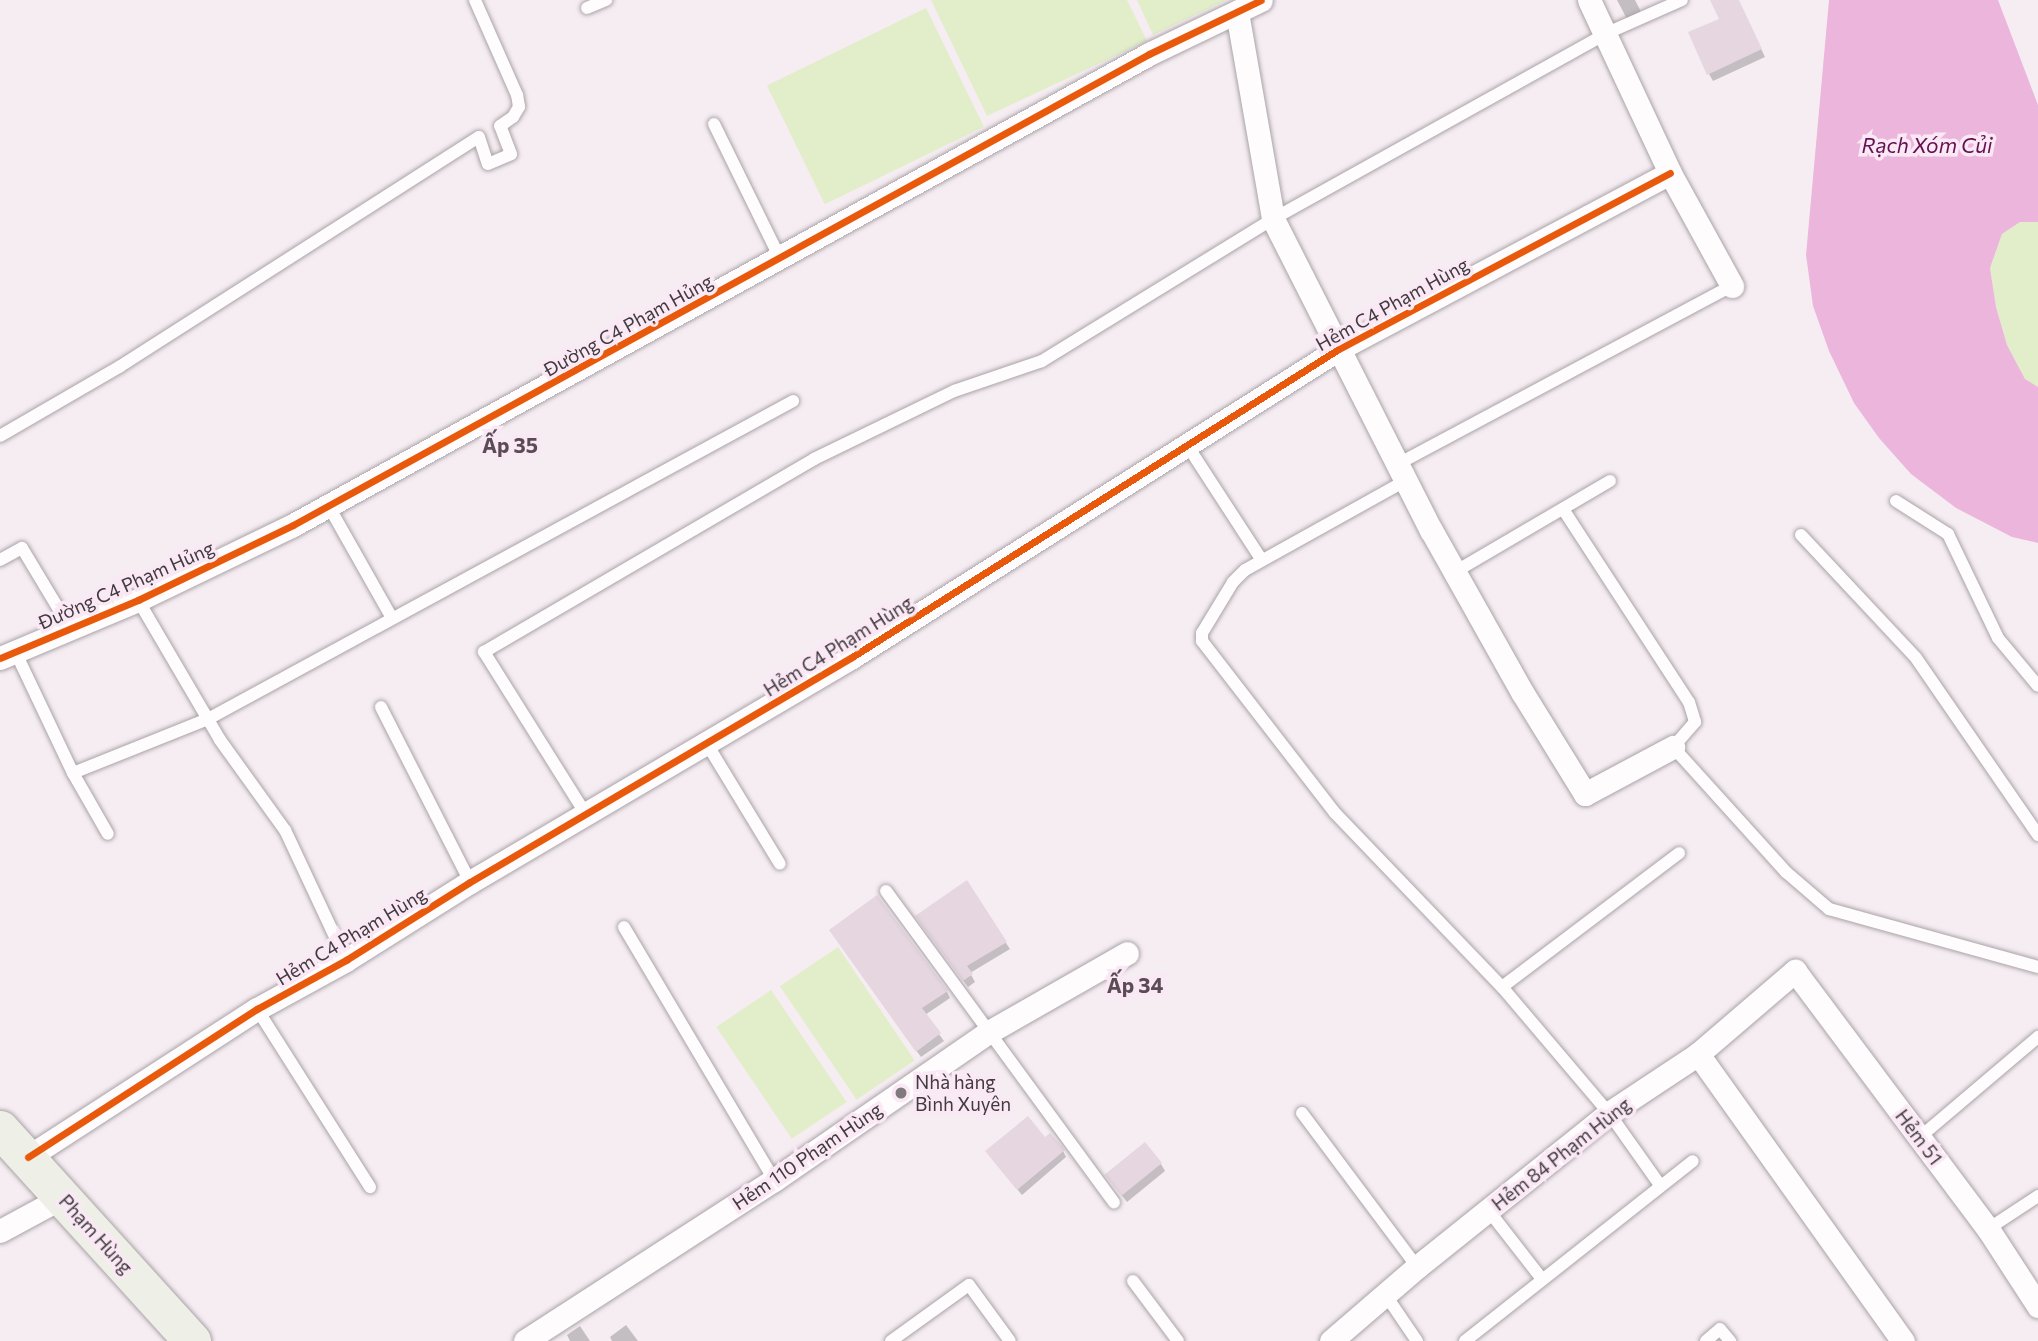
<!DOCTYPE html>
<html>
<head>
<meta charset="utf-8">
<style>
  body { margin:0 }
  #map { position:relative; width:2038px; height:1341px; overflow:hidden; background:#f6edf3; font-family:Commissioner,sans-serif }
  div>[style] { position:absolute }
  .green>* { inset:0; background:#e2edc9; transform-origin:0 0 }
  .water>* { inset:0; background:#ecb6dc }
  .shadow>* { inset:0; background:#0003 }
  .building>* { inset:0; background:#e5d6e0; transform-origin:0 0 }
  .roads { filter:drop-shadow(0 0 2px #a9a3a7) drop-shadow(0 0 2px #a9a3a7) }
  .service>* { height:12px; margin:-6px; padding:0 6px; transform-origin:6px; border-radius:6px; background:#fefcfd }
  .minor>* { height:23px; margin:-11.5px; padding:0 11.5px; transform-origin:11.5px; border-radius:11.5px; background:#fefcfd }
  .primary>* { height:37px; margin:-18.5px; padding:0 18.5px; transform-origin:18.5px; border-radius:18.5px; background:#eeefe7 }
  .cycleway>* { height:7px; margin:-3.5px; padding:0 3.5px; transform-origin:3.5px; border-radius:3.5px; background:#e8590c }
  .dots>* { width:19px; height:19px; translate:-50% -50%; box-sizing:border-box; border:4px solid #fae9f4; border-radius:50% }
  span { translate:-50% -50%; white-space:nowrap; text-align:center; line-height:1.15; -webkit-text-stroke:7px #fae9f4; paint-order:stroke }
  .street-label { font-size:19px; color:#413a3f }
  .poi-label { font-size:19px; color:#413a3f }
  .left { translate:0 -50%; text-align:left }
  .water-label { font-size:21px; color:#651053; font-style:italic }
  .neighbourhood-label { font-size:21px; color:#5a4c56; font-weight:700 }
</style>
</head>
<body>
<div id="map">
  <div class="green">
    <i style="clip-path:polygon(931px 0,1127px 0,1147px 41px,987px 116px)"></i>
    <i style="clip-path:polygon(1137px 0,1227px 0,1153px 35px)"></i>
    <i style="left:926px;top:8px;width:132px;height:177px;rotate:64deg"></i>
    <i style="clip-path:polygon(2020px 222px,2038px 222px,2038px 387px,2025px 379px,2007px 345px,1996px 307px,1990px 268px,2002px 234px)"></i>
    <i style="left:838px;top:947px;width:137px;height:70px;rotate:56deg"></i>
    <i style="left:771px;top:990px;width:135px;height:66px;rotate:56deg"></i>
  </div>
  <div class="water">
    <i style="clip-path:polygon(1829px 0,1998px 0,2038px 105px,2038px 222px,2020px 222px,2002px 234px,1990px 268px,1996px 307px,2007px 345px,2025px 379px,2038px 387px,2038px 543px,2012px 537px,1956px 508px,1911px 474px,1879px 438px,1854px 403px,1829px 351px,1813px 306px,1806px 255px)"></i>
  </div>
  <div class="shadow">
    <i style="clip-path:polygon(1617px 0,1635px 0,1642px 14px,1628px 21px)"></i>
    <i style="clip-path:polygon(1712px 0,1738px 0,1765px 57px,1713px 81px,1709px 74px,1721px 19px)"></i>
    <i style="clip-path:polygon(921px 923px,1006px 943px,1010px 949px,970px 973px,975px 982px,968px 987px)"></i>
    <i style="clip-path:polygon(835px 937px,947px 992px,950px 998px,925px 1015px,944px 1041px,921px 1057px)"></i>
    <i style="clip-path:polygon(1045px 1140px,1063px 1151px,1066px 1157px,1022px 1195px,991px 1157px)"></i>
    <i style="clip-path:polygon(1161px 1164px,1165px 1171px,1127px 1202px,1111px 1182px)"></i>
    <i style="clip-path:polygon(626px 1325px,638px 1341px,612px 1341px,610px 1337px)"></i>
    <i style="clip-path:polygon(580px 1326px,590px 1341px,570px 1341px,567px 1335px)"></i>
  </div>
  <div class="building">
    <i style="clip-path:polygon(1710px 0,1739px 0,1762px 49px,1707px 75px,1688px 32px,1719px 19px)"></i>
    <i style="clip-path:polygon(967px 880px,1007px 942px,967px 966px,973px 974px,963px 981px,915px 916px)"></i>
    <i style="clip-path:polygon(877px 895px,948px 991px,922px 1008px,941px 1033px,916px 1052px,829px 930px)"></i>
    <i style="clip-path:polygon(1028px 1116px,1045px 1137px,1050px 1133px,1065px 1150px,1017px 1190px,985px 1151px)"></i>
    <i style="left:1145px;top:1142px;width:27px;height:52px;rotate:51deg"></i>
  </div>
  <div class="roads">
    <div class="service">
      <i style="left:587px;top:8px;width:21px;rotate:-23deg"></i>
      <i style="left:714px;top:124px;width:149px;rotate:63.8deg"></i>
      <i style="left:0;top:436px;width:138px;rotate:-30.1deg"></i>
      <i style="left:119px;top:367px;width:427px;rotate:-32.6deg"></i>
      <i style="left:479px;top:137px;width:28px;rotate:72deg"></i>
      <i style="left:488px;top:164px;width:25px;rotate:-23deg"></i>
      <i style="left:511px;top:154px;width:30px;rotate:-111deg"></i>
      <i style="left:500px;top:126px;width:16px;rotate:-35deg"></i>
      <i style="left:513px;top:117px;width:12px;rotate:-59deg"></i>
      <i style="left:519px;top:107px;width:12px;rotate:-99deg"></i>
      <i style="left:517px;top:95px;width:104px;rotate:-113.9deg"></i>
      <i style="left:1187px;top:445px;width:136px;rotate:57deg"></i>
      <i style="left:1398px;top:464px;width:378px;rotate:-28.1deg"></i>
      <i style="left:1405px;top:481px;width:183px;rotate:150.9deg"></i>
      <i style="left:1245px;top:570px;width:17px;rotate:135deg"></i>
      <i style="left:1233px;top:582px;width:60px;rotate:121.3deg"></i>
      <i style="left:1202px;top:633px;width:8px;rotate:90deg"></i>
      <i style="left:1202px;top:641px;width:217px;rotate:52.3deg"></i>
      <i style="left:1335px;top:813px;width:241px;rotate:46.2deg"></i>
      <i style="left:1502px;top:987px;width:165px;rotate:49.7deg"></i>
      <i style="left:1609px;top:1113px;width:88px;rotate:54.7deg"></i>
      <i style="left:1896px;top:501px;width:62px;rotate:32.4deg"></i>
      <i style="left:1948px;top:534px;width:115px;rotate:64.3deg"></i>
      <i style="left:1998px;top:638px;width:62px;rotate:50.2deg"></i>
      <i style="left:328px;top:505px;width:130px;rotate:60.5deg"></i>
      <i style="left:1563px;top:509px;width:230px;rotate:56.9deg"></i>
      <i style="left:1689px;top:702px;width:21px;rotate:73deg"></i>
      <i style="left:1695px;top:722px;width:33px;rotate:131deg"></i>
      <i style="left:1673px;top:747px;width:169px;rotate:47.9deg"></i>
      <i style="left:1786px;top:872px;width:57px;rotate:40.7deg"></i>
      <i style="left:1829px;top:909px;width:217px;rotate:15.5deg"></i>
      <i style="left:1801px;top:535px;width:168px;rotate:46.9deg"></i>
      <i style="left:1916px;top:658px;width:215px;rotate:55.4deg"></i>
      <i style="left:0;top:560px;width:25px;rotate:-29deg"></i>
      <i style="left:22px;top:548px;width:93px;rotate:59deg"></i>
      <i style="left:1453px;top:573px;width:182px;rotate:-30.4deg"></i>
      <i style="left:138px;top:600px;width:162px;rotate:59.6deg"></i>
      <i style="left:220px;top:740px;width:111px;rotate:54.2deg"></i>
      <i style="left:285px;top:830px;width:144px;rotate:64.9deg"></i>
      <i style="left:15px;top:651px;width:135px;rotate:64.6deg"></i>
      <i style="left:73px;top:773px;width:70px;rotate:60.2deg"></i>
      <i style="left:381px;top:707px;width:196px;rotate:63deg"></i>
      <i style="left:707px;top:744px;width:140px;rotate:58.7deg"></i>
      <i style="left:73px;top:773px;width:145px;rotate:-21.8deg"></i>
      <i style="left:208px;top:719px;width:666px;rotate:-28.53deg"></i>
      <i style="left:587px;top:816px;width:194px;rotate:-122.1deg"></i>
      <i style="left:484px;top:652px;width:382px;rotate:-30.3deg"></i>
      <i style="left:814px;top:459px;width:156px;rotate:-25.9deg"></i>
      <i style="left:954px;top:391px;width:93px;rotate:-18.8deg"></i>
      <i style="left:1042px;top:361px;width:271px;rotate:-31.6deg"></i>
      <i style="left:1273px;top:219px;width:380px;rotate:-29.1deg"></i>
      <i style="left:1605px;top:34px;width:84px;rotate:-23.8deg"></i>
      <i style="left:886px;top:891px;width:386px;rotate:53.8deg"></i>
      <i style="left:624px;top:927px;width:294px;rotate:59.3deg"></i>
      <i style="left:1502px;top:987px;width:222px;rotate:-37.1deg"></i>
      <i style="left:257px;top:1009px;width:211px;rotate:57.6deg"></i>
      <i style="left:1302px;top:1113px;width:192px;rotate:53.2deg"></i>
      <i style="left:1920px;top:1137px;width:155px;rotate:-40.3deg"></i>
      <i style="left:1489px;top:1211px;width:86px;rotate:52.1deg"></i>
      <i style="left:1988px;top:1229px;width:60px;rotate:-33.4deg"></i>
      <i style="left:1133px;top:1281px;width:75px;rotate:53.1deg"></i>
      <i style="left:1385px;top:1294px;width:57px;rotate:55.8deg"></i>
      <i style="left:891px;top:1341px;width:96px;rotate:-35.7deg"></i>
      <i style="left:969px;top:1285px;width:69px;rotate:53.8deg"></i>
      <i style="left:1465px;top:1341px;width:290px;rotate:-38.3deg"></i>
      <i style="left:1706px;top:1341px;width:18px;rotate:-41deg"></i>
      <i style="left:1720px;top:1329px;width:16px;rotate:50deg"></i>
    </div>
    <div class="minor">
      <i style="left:1589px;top:0;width:191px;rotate:64.9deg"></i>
      <i style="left:1670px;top:173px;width:129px;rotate:61.2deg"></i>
      <i style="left:1237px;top:12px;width:210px;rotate:80.1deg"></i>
      <i style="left:1273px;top:219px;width:349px;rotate:63.1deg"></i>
      <i style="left:1431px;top:530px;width:186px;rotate:60.7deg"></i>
      <i style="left:1522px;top:692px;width:120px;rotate:58.3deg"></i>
      <i style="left:1585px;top:794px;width:100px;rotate:-28.1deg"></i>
      <i style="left:0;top:658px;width:150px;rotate:-22.8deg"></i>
      <i style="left:138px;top:600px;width:172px;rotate:-25.8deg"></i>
      <i style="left:293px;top:525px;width:977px;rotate:-28.82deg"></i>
      <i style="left:1149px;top:54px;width:124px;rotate:-25.7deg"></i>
      <i style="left:1698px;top:1054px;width:353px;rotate:54.5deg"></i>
      <i style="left:28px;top:1157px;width:273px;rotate:-32.9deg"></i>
      <i style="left:257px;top:1009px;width:102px;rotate:-28.8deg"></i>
      <i style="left:346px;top:960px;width:146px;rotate:-32.2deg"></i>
      <i style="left:470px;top:882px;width:443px;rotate:-30.5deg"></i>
      <i style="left:852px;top:657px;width:574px;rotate:-32.33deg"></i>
      <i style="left:1337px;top:350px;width:377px;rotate:-28deg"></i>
      <i style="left:0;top:1231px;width:72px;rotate:-28.4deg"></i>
      <i style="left:525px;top:1341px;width:297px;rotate:-32.9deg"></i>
      <i style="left:774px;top:1180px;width:259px;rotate:-34.6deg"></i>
      <i style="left:987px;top:1033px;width:161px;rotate:-29.7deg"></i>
      <i style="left:1331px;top:1341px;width:113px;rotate:-40.7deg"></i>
      <i style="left:1417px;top:1267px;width:246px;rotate:-38.7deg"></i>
      <i style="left:1609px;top:1113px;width:107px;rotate:-33.5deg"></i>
      <i style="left:1698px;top:1054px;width:128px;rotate:-40.6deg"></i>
      <i style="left:1795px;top:971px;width:322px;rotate:53.2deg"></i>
      <i style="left:1988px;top:1229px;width:92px;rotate:57deg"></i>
    </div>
    <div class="primary">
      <i style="left:0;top:1129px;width:286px;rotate:47.8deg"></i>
    </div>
  </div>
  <div class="cycleway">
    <i style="left:0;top:658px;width:150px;rotate:-22.8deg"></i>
    <i style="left:138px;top:600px;width:172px;rotate:-25.8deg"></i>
    <i style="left:293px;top:525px;width:977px;rotate:-28.82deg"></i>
    <i style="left:1149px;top:54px;width:124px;rotate:-25.7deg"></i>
    <i style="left:28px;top:1157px;width:273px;rotate:-32.9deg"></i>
    <i style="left:257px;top:1009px;width:102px;rotate:-28.8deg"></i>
    <i style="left:346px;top:960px;width:146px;rotate:-32.2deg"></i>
    <i style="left:470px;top:882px;width:443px;rotate:-30.5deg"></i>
    <i style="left:852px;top:657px;width:574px;rotate:-32.33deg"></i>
    <i style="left:1337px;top:350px;width:377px;rotate:-28deg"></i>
  </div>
  <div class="dots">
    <i style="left:901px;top:1093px;background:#80797e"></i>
  </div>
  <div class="street-label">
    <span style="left:1392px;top:304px;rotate:-29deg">Hẻm C4 Phạm Hùng</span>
    <span style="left:628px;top:325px;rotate:-29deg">Đường C4 Phạm Hủng</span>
    <span style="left:126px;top:585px;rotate:-24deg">Đường C4 Phạm Hủng</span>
    <span style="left:838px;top:646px;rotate:-32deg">Hẻm C4 Phạm Hùng</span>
    <span style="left:351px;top:936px;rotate:-31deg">Hẻm C4 Phạm Hùng</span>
    <span style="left:1919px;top:1137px;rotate:53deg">Hẻm 51</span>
    <span style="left:1561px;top:1154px;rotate:-38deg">Hẻm 84 Phạm Hùng</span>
    <span style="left:807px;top:1156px;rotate:-34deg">Hẻm 110 Phạm Hùng</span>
    <span style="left:96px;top:1234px;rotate:48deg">Phạm Hùng</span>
  </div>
  <div class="poi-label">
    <span class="left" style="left:915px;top:1093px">Nhà hàng<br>Bình Xuyên</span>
  </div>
  <div class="water-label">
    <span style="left:1927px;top:145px">Rạch Xóm Củi</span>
  </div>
  <div class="neighbourhood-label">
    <span style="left:510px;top:445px">Ấp 35</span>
    <span style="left:1135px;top:985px">Ấp 34</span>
  </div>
</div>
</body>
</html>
